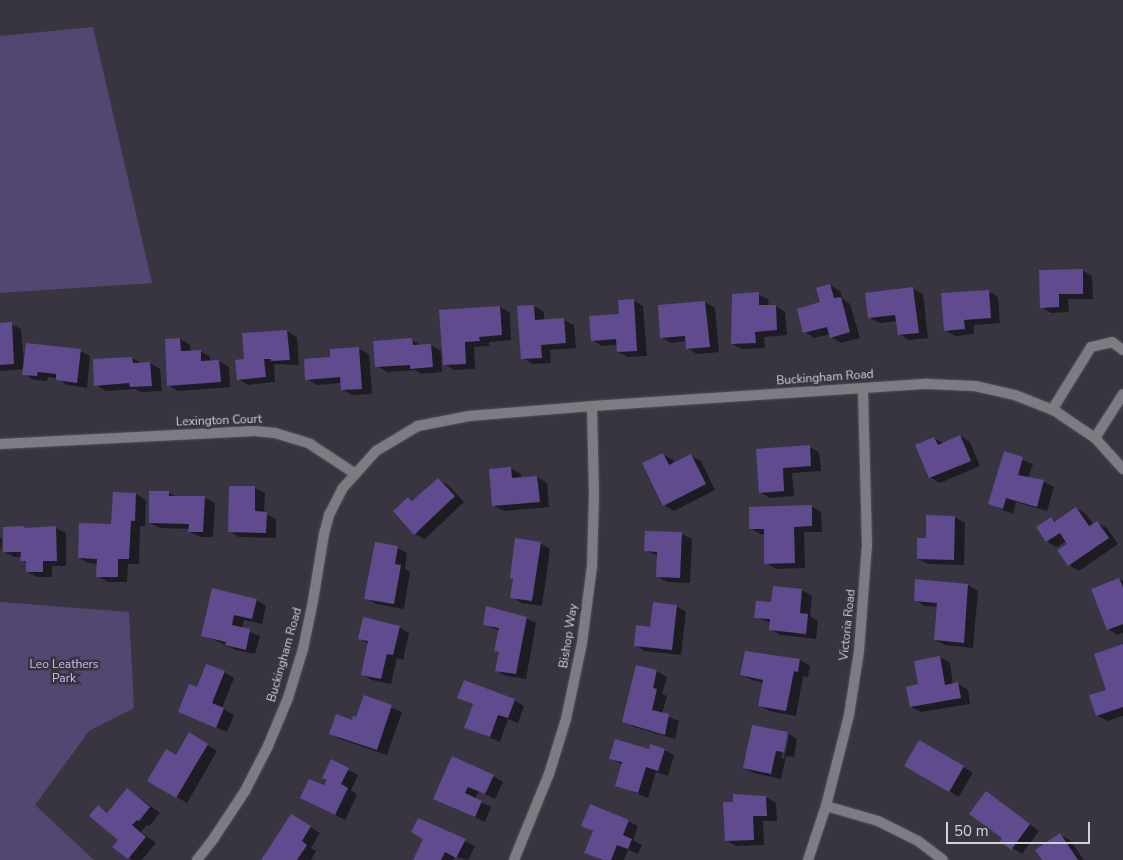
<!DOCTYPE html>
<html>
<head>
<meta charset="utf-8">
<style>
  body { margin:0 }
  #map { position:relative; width:1123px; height:860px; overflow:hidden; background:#383540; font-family:"Nunito Sans",sans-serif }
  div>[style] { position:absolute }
  .green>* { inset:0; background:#534670 }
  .shadow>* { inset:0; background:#0007; transform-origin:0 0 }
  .building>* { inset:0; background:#614b8f; transform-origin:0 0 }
  .roads { filter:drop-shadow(0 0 1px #54515b) drop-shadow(0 0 1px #54515b) }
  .street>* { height:10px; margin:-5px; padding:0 5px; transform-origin:5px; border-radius:5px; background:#7d7c82 }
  span { translate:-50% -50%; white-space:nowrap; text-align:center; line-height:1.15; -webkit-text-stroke:5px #383540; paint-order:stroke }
  .street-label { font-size:12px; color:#d2d1d8 }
  .park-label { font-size:12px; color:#ccbdf8 }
  .scale { position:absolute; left:946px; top:822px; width:144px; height:22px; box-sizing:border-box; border:2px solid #d2d1d8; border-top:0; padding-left:6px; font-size:15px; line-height:18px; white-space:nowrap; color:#d2d1d8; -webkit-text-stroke:4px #383540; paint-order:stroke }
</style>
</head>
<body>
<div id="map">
  <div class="green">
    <i style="clip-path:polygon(93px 27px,152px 283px,0 293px,0 36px)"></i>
    <i style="clip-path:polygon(0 602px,129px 612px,134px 708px,89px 731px,35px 805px,94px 860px,0 860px)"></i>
  </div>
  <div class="shadow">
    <i style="clip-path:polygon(1082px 270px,1092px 276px,1093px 299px,1068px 299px,1069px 312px,1051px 313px,1041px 307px)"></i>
    <i style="clip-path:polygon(830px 285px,840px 291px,843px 299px,850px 304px,860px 338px,841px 343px,831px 337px,830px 334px,814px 338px,805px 332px)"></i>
    <i style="clip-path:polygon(913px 289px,923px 294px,928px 338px,909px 340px,899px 334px,897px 321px,880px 323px,870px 318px)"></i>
    <i style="clip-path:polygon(988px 291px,998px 297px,1000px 323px,974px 325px,974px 334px,955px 336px,945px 330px)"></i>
    <i style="clip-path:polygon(758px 294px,768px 299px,769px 306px,776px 306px,785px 312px,787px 335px,764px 337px,765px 348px,742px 349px,732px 344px)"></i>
    <i style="clip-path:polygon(633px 300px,643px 306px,647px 356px,628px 357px,618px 352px,618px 345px,602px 346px,592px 340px)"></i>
    <i style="clip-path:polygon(705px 302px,715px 308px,719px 352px,697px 354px,687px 348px,686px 341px,671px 343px,661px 337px,659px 306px)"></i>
    <i style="clip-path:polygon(534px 306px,544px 312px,544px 321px,564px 320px,574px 325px,576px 348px,550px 350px,551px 363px,533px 364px,523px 358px)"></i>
    <i style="clip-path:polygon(500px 307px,510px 313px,511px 340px,489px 342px,489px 346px,474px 347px,475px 369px,454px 370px,444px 364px,441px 311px)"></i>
    <i style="clip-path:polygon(0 324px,11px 324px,21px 329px,24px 364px,80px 351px,90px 356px,87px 388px,67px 385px,57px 378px,48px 377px,47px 381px,34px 380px,24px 374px,24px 369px,0 371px)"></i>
    <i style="clip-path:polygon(287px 331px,297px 337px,299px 365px,274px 364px,275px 382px,248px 385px,238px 379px,245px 360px,243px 334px)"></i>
    <i style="clip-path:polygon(180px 339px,190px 345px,191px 352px,200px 351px,210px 357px,210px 362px,219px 361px,229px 367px,230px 387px,178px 391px,168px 385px)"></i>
    <i style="clip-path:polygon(412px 340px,422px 346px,431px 345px,441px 351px,442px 372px,422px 374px,415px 370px,387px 372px,377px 366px)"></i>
    <i style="clip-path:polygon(359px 349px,369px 354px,372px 394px,352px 395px,342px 389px,341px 383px,317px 385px,307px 379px,332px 359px)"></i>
    <i style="clip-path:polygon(132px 358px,142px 363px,150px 363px,160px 369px,162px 391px,141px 392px,135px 389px,106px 391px,96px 385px)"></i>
    <i style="clip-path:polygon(960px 436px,970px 442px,980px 466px,940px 483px,930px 477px,916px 446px,934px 438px,943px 443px)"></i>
    <i style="clip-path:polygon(809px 447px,819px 452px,821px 471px,792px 473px,794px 496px,770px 498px,760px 492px,757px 451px)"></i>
    <i style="clip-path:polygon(1004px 453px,1033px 464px,1028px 478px,1044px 482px,1054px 487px,1047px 511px,1016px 502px,1013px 514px,989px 504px)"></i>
    <i style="clip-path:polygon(663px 454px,673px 460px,675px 464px,691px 456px,701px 461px,715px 490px,674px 511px,664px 505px)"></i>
    <i style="clip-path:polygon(511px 468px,521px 474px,521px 479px,537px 477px,547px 483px,549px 507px,504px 511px,494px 506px)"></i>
    <i style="clip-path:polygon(438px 479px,448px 485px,464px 502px,425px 539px,415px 534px,409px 498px,414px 501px)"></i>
    <i style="clip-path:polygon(230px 487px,255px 488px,265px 493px,264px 513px,276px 519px,276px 538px,239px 537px,229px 531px)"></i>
    <i style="clip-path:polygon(168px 492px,178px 498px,205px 498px,215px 503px,213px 537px,200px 537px,190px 532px,190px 529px,160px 528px,150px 523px)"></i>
    <i style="clip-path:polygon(114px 494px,136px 494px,146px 500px,145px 526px,140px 526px,139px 564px,128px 564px,127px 582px,108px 582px,98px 576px,98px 564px,89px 563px,79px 558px,112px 525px)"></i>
    <i style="clip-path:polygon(811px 506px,821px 512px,822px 532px,804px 532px,805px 568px,776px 569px,766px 563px,765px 534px,760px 534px,750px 528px)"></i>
    <i style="clip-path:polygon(1076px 508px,1086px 514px,1094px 525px,1097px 523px,1107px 528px,1118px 544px,1079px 571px,1069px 565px,1069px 544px,1066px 541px,1057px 547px,1047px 542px,1038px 528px,1051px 519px,1056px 522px)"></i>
    <i style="clip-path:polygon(927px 517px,955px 517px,965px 523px,964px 565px,928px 564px,918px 559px,927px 539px)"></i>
    <i style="clip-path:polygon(4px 528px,56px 528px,66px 533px,66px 566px,52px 566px,52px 577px,37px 577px,27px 572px,27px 563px,22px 560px,22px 557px,14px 557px,4px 551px)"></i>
    <i style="clip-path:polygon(682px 534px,692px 539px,690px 583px,667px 582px,657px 576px,658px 556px,645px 550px)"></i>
    <i style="clip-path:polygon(0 538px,2px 539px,0 553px)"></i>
    <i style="clip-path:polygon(540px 543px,550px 549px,542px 606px,521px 603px,512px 597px)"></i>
    <i style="clip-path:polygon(397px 548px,407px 553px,405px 569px,410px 572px,404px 609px,376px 604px,366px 598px)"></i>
    <i style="clip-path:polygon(1119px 579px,1123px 581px,1123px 633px,1118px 635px,1108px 629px)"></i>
    <i style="clip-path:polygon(916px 581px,968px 585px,978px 591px,973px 648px,945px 645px,935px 640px,938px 607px,925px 606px,915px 600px)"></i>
    <i style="clip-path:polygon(802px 590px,812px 596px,810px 616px,818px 621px,816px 639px,780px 635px,770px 629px,771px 623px,755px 617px,772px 604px)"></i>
    <i style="clip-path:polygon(257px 600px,266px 606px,262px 624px,244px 620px,242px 629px,260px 636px,255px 654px,236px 650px,203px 635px)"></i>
    <i style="clip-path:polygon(676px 606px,686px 612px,681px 655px,645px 651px,635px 645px)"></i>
    <i style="clip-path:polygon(526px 618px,536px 623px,526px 679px,506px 676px,496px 670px,500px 653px,496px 651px,500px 631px,484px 624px)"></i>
    <i style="clip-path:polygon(399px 627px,409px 633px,403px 660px,397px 658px,391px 684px,372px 680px,362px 674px,369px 644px,359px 638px)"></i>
    <i style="clip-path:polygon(1123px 646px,1123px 716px,1107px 721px,1097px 715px)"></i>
    <i style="clip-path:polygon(746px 652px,800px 660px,810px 666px,808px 677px,803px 676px,796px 716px,769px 711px,759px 705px,764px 683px,752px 680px,742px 675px)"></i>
    <i style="clip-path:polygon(940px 657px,950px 663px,953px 685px,958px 684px,968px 690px,970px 704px,921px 712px,911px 707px,919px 685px)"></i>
    <i style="clip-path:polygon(637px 666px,657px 671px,667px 677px,662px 694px,667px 696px,662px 714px,679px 721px,675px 739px,634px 727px,624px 721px)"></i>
    <i style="clip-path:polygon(224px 672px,234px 678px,222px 708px,234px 715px,227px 732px,179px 712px,197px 689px)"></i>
    <i style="clip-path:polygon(364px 697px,402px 712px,387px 755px,340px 739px,330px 733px,357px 719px)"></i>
    <i style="clip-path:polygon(458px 698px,514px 700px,524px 706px,518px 723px,508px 719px,500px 742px,466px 727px,474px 705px)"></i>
    <i style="clip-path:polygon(evenodd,787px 733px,797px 739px,794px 757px,786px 756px,781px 779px,754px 773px,744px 768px,787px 733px,786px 735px,789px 735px,784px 759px,781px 758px,786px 735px)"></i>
    <i style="clip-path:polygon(190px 734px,217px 751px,187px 803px,149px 780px,176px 757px)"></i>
    <i style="left:920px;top:742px;width:61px;height:28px;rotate:30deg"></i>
    <i style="clip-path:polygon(664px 750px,674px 755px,668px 776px,656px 772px,648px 798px,616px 785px,622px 764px,610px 758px)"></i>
    <i style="clip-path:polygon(331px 761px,358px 775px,351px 790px,357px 795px,345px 820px,311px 803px,325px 787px)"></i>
    <i style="clip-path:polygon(493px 776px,503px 782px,495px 799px,479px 791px,475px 799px,491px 807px,485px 822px,435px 798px)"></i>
    <i style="clip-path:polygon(127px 789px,160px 813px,149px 826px,147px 825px,141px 832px,156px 843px,142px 860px,132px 860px,114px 847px,120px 839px,98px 807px,109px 813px)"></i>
    <i style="clip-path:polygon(734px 796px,766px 797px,776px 803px,777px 821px,763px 821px,764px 845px,736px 846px,726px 840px)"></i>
    <i style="clip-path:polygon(996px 799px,1039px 831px,1022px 854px,1002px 841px,1004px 838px)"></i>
    <i style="clip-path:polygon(419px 820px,475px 846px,468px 860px,455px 857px,453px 860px,414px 860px,425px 839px)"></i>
    <i style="clip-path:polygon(301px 821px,320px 833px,311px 848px,316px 851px,311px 860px,263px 860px)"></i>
    <i style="clip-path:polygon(628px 821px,638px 826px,633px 840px,642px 845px,638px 854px,628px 850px,624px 860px,602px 860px,586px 852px,594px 832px,583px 826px)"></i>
    <i style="clip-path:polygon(1060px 835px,1070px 840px,1084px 860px,1044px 860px)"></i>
  </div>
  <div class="building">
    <i style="clip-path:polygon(1083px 269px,1083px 294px,1059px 294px,1059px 307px,1040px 308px,1039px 270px)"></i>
    <i style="clip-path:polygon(830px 284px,834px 298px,841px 297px,850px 332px,830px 338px,827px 327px,803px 333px,797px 309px,820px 302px,816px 288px)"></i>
    <i style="clip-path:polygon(913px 287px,919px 333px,898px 335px,895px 315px,868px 318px,865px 293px)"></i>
    <i style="clip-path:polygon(989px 290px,991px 318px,964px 320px,965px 329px,944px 331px,941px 293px)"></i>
    <i style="clip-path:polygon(759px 292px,759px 305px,776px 305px,777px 330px,755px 332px,756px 343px,731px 344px,732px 294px)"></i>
    <i style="clip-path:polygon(634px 299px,637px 351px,617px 352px,616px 339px,591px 341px,589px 316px,619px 314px,618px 300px)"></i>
    <i style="clip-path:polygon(705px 301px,710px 347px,686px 349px,685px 336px,660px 338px,658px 305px)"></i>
    <i style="clip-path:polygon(534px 305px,535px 320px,564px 318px,566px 343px,541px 345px,542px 358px,521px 359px,517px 306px)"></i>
    <i style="clip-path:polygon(500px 306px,502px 335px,479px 337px,480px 341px,465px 342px,466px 364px,443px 365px,439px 310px)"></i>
    <i style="clip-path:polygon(12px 322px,14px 364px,0 365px,0 323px)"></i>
    <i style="clip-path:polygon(287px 330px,290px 360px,271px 361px,271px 359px,264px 359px,266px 377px,237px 380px,235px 360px,244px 359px,242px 333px)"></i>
    <i style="clip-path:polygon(180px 338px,181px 351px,201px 350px,201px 361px,219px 360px,221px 382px,167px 386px,165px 339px)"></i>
    <i style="clip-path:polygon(412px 338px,413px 345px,431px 344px,433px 367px,410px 369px,410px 365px,375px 367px,373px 341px)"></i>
    <i style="clip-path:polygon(26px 343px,81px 349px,77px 383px,56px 380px,56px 374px,38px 372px,37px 376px,22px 375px)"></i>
    <i style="clip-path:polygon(359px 347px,362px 389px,341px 390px,340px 377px,305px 380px,304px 359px,330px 357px,330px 349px)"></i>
    <i style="clip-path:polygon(132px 357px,133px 363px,150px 362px,152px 386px,130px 387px,129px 383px,94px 386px,93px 359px)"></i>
    <i style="clip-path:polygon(960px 435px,971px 461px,929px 478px,915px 445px,934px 437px,938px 445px)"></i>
    <i style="clip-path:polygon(810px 445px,811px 466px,783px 468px,784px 491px,759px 493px,756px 449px)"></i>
    <i style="clip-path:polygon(1004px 451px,1023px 457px,1018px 475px,1044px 480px,1037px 507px,1006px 498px,1003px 509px,988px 504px)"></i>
    <i style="clip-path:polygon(663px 453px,669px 465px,691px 454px,706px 484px,663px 506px,642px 463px)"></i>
    <i style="clip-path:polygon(511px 467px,512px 478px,537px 476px,540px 502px,492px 506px,489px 469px)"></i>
    <i style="clip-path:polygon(438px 478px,455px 496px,414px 535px,393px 511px,408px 497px,412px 501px)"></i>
    <i style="clip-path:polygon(229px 486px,255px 486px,255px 511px,267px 512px,266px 533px,228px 532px)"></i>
    <i style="clip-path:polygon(149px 491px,169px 491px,169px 496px,205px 496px,203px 532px,188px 532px,189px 524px,149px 523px)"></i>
    <i style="clip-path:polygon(113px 492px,136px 493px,135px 521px,131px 521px,129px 559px,118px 559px,118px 577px,96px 577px,97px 559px,78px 558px,79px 523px,111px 524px)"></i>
    <i style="clip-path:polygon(812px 505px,812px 526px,794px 527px,795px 563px,764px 564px,764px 529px,749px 529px,749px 507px)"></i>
    <i style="clip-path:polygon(1076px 507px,1089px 526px,1097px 521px,1109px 538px,1068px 566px,1057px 550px,1067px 544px,1060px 533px,1046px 542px,1036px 527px,1051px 517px,1054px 522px)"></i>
    <i style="clip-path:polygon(926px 515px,955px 516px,954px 560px,917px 559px,917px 538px,926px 538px)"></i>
    <i style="clip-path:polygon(24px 526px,24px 528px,56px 526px,57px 561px,43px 561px,43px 572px,26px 572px,26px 561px,20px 561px,21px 552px,3px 552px,3px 527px)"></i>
    <i style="clip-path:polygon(645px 531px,682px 532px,680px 578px,656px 577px,657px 552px,644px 551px)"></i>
    <i style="clip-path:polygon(515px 538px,541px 542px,532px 601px,510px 598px,513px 579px,510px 578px)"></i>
    <i style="clip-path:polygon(375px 542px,398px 546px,395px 564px,401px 565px,394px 604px,364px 599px)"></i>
    <i style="clip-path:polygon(1119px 578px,1123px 587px,1123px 624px,1107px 630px,1091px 589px)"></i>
    <i style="clip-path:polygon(915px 579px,968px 584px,964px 643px,934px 640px,937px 603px,914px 601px)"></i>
    <i style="clip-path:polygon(773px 586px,802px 589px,800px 613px,808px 614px,806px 634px,769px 630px,770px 619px,754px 618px,756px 601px,771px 602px)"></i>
    <i style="clip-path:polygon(212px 588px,257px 599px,252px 619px,234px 615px,232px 625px,250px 629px,246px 650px,225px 645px,226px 642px,201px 636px)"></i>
    <i style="clip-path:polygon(653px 602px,677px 605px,672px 650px,634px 646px,636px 625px,650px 627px)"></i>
    <i style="clip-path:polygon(486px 606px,527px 617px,516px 674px,495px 671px,499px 652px,494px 651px,499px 628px,483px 625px)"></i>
    <i style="clip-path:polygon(363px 617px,400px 626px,393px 655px,387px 654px,381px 679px,361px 675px,368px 641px,358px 639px)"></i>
    <i style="clip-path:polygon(1123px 644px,1123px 707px,1096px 716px,1089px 695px,1106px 690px,1094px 654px)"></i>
    <i style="clip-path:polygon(745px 651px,800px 659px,798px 672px,794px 671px,786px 711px,758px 706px,763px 680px,740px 675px)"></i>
    <i style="clip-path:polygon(940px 656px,945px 685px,958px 682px,961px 698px,910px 707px,906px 687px,918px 684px,914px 661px)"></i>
    <i style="clip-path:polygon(206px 664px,225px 671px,212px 703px,224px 708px,216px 728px,178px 712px,189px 684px,197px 687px)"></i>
    <i style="clip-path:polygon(636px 665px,657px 670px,653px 688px,657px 689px,652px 710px,669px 714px,665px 735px,622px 722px)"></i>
    <i style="clip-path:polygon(464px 680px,515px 699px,508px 718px,498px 715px,490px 737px,464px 728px,473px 704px,457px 698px)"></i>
    <i style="clip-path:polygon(364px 695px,392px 705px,377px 750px,329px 734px,336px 714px,352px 720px,353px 716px,356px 717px)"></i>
    <i style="clip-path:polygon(752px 725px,788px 732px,784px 752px,776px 751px,771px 774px,743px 768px)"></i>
    <i style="clip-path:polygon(189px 732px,208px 744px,176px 798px,147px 781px,166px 749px,176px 755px)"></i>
    <i style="clip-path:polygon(615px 739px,649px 749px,650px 744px,665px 749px,658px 771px,646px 767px,638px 793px,615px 786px,622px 762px,609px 759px)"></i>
    <i style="left:919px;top:740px;width:52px;height:30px;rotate:30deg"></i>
    <i style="clip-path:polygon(452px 756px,494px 775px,485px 794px,468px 787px,465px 793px,482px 801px,475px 817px,433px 799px)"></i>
    <i style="clip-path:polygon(331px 759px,349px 768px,341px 784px,348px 788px,335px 815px,300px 798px,309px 779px,324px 785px,327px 780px,322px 778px)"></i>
    <i style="clip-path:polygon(127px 788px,150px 807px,139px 821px,137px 820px,132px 825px,146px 837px,128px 859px,112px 847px,118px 840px,89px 816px,98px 805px,107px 813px)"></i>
    <i style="clip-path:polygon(986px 791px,1030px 824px,1011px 850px,1000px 841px,1002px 838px,969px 814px)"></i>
    <i style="clip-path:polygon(733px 794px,766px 796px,767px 816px,753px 816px,754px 840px,725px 841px,723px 802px,733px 802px)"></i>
    <i style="clip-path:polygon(590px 804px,629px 820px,623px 835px,632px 839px,628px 849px,617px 845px,611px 860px,603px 860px,584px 853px,593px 831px,581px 826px)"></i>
    <i style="clip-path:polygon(291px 814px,311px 826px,302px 841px,307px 845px,297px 860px,261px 860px)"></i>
    <i style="clip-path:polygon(418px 818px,466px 839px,456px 858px,445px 852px,441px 860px,413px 860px,423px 839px,411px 832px)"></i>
    <i style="clip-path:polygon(1060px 833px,1078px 860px,1042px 860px,1035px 850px)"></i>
  </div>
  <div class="roads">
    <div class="street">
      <i style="left:1052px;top:410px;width:74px;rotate:-58.2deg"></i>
      <i style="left:1091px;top:347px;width:22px;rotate:-13deg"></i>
      <i style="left:1112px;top:342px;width:14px;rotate:36deg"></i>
      <i style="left:1095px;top:438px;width:52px;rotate:-57.5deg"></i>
      <i style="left:0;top:444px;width:255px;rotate:-2.9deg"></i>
      <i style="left:255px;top:431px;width:20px;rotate:6deg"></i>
      <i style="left:275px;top:433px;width:37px;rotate:17deg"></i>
      <i style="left:310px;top:444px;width:53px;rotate:33.4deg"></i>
      <i style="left:826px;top:806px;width:54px;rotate:16.1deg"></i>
      <i style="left:878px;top:821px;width:45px;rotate:26.6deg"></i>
      <i style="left:918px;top:841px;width:31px;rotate:37deg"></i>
      <i style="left:197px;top:860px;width:28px;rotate:-52deg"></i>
      <i style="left:214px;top:838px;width:56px;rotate:-56.6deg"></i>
      <i style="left:245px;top:791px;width:51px;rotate:-62.9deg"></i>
      <i style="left:268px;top:746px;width:52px;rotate:-67.4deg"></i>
      <i style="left:288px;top:698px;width:51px;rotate:-73deg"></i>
      <i style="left:303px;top:649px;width:49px;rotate:-78.2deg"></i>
      <i style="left:313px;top:601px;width:68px;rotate:-80.7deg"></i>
      <i style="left:324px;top:534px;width:20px;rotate:-75deg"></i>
      <i style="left:329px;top:515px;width:29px;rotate:-63deg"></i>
      <i style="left:342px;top:489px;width:51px;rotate:-48.2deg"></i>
      <i style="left:376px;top:451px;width:49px;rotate:-30.8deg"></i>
      <i style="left:418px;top:426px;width:52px;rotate:-11.1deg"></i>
      <i style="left:469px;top:416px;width:123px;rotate:-4.6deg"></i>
      <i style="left:592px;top:406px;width:336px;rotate:-3.8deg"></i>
      <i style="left:927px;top:384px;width:48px;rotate:2.4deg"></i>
      <i style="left:975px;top:386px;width:41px;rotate:12.7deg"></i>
      <i style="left:1015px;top:395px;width:43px;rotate:21.8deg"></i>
      <i style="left:1055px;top:411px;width:48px;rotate:34deg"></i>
      <i style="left:1095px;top:438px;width:42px;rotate:47.9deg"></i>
      <i style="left:514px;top:860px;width:93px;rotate:-67.9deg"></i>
      <i style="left:549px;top:774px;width:58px;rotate:-72.8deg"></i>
      <i style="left:566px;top:719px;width:78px;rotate:-78.1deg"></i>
      <i style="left:582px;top:643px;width:78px;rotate:-82.6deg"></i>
      <i style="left:592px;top:566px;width:71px;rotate:-88.4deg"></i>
      <i style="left:594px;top:495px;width:89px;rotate:-91.3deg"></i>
      <i style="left:808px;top:860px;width:57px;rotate:-71.6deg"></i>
      <i style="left:826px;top:806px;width:94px;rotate:-75.8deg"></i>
      <i style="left:849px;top:715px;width:65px;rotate:-81.1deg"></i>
      <i style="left:859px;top:651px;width:107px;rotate:-85.7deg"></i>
      <i style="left:867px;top:544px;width:156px;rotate:-91.5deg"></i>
    </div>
  </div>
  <div class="street-label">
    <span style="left:825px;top:378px;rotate:-4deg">Buckingham Road</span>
    <span style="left:219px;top:421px;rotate:-2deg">Lexington Court</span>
    <span style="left:848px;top:625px;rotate:-84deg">Victoria Road</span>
    <span style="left:569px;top:636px;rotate:-81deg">Bishop Way</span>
    <span style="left:285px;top:655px;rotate:-74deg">Buckingham Road</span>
  </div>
  <div class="park-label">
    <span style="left:64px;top:672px">Leo Leathers<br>Park</span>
  </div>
  <div class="scale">50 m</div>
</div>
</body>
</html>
